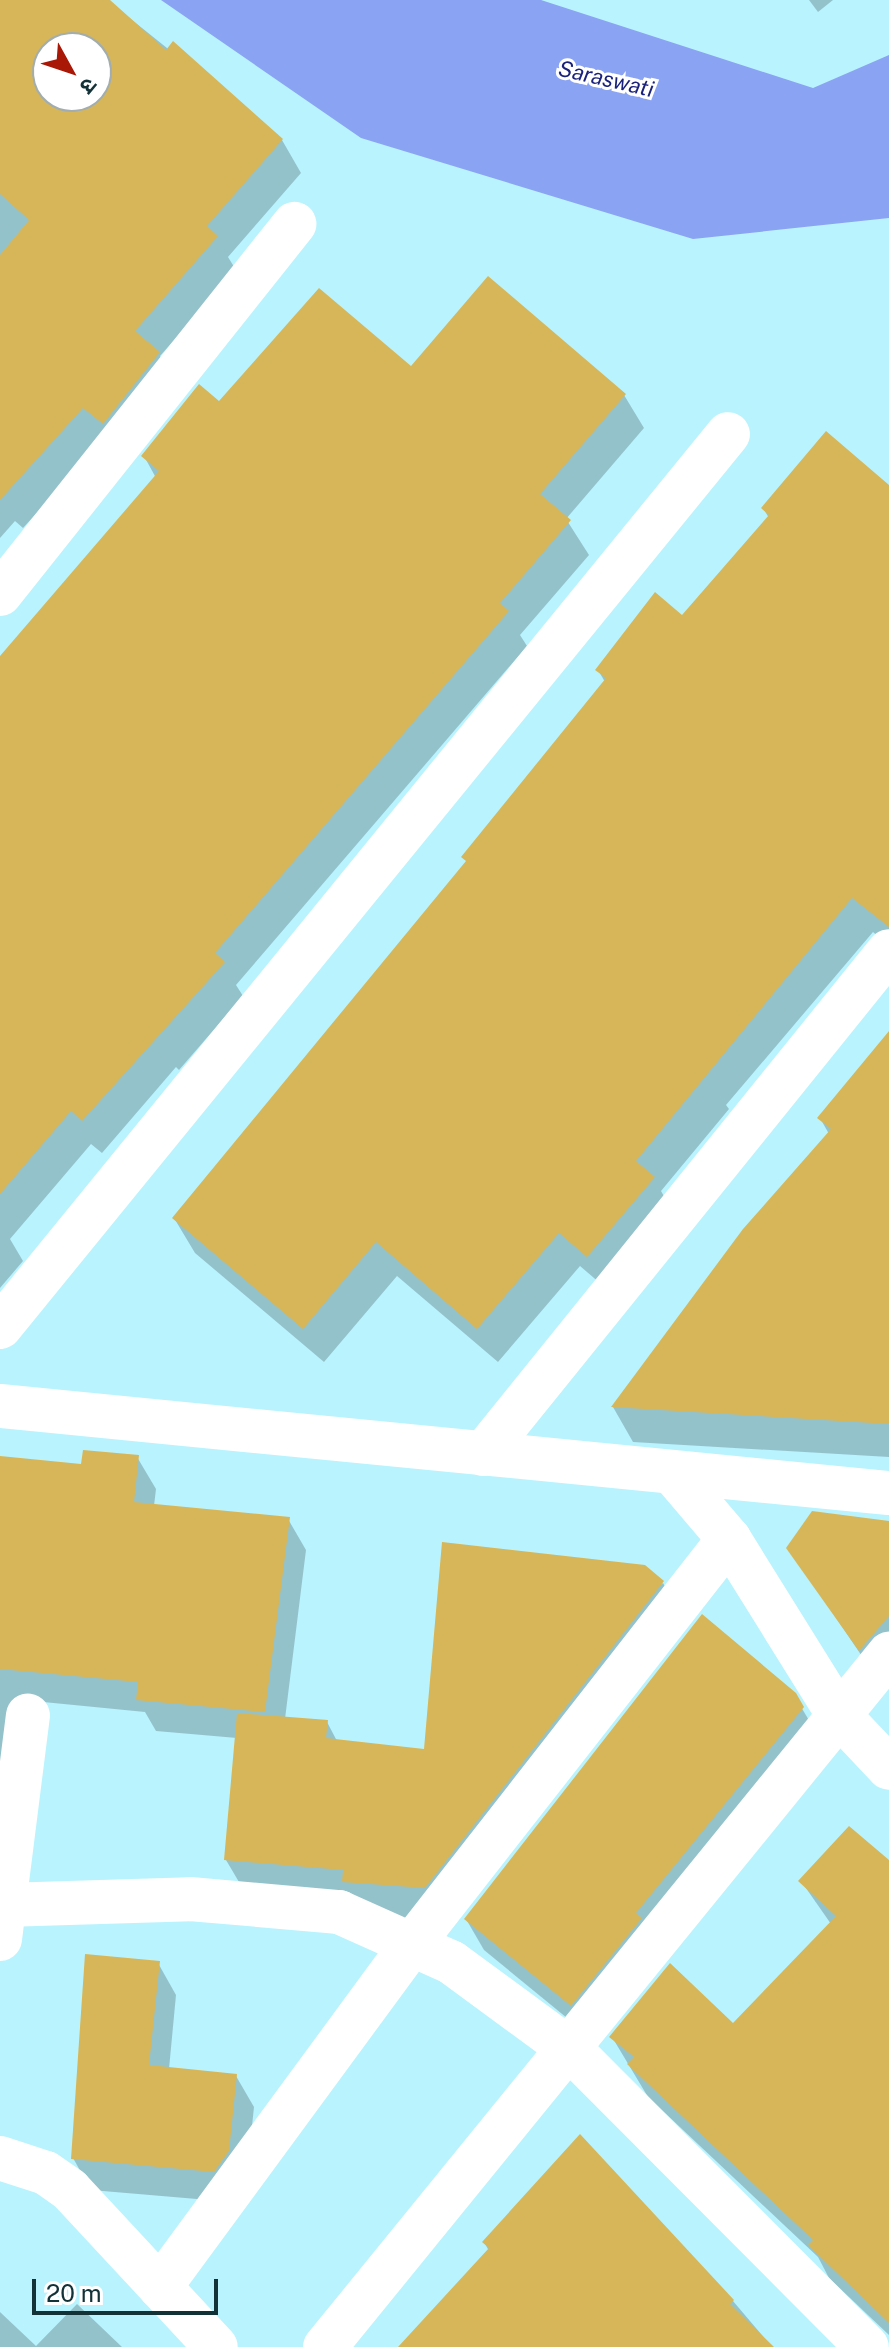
<!DOCTYPE html>
<html>
<head>
<meta charset="utf-8">
<style>
  body { margin:0 }
  #map { position:relative; width:889px; height:2347px; overflow:hidden; background:#b9f3fe; font-family:"Public Sans","Noto Sans Devanagari",sans-serif }
  div>[style] { position:absolute }
  .water>* { inset:0; background:#8ba3f3 }
  .shadow>* { inset:0; background:#0003 }
  .building>* { inset:0; background:#d6b658 }
  .minor>* { height:44px; margin:-22px; padding:0 22px; transform-origin:22px; border-radius:22px; background:#fff }
  span { translate:-50% -50%; white-space:nowrap; text-align:center; line-height:1.15; -webkit-text-stroke:6px #fff; paint-order:stroke }
  .water-label { font-size:22px; color:#1a227c; font-style:italic }
  .north { position:absolute; left:32px; top:32px; width:80px; height:80px; box-sizing:border-box; background:#fff; border:2px solid #a1adaf; border-radius:50%; rotate:130deg; font-size:22px; font-weight:700; line-height:32px; text-align:center; color:#133238 }
  .north::after { content:''; display:block; margin:auto; width:28px; height:36px; background:#a91707; clip-path:polygon(50% 0,100% 100%,50% 72%,0 100%) }
  .scale { position:absolute; left:32px; top:2279px; width:186px; height:36px; box-sizing:border-box; border:4px solid #133238; border-top:0; padding-left:10px; font-size:24px; line-height:28px; white-space:nowrap; color:#133238; -webkit-text-stroke:6px #fff; paint-order:stroke }
</style>
</head>
<body>
<div id="map">
  <div class="water">
    <i style="clip-path:polygon(161px 0,541px 0,813px 88px,889px 55px,889px 218px,693px 239px,361px 138px)"></i>
  </div>
  <div class="shadow">
    <i style="clip-path:polygon(evenodd,0 0,107px 0,282px 140px,301px 173px,228px 257px,236px 270px,160px 356px,178px 387px,103px 440px,23px 528px,15px 521px,0 538px,0 0,48px 48px,96px 48px,96px 96px,48px 96px,48px 48px)"></i>
    <i style="clip-path:polygon(809px 0,833px 0,818px 12px)"></i>
    <i style="clip-path:polygon(412px 369px,624px 395px,644px 428px,566px 519px,589px 555px,520px 635px,527px 646px,236px 985px,243px 996px,179px 1070px,176px 1067px,102px 1153px,91px 1144px,10px 1239px,23px 1261px,0 1288px,0 660px,156px 478px,144px 456px,219px 403px)"></i>
    <i style="clip-path:polygon(889px 487px,889px 946px,873px 932px,726px 1105px,729px 1109px,661px 1191px,674px 1214px,608px 1290px,580px 1266px,498px 1362px,397px 1276px,324px 1362px,195px 1253px,174px 1218px,467px 863px,605px 682px,598px 670px,683px 618px,769px 518px,763px 508px)"></i>
    <i style="clip-path:polygon(889px 1040px,889px 1457px,633px 1442px,613px 1407px,744px 1231px,829px 1134px,820px 1118px)"></i>
    <i style="clip-path:polygon(137px 1457px,156px 1489px,154px 1506px,288px 1519px,306px 1550px,285px 1719px,327px 1722px,337px 1741px,426px 1751px,663px 1583px,685px 1622px,447px 1926px,249px 1899px,226px 1860px,237px 1738px,156px 1731px,145px 1712px,23px 1700px,0 1910px,0 1458px,83px 1466px)"></i>
    <i style="clip-path:polygon(889px 1524px,889px 1672px,880px 1683px,789px 1548px)"></i>
    <i style="clip-path:polygon(794px 1695px,820px 1739px,589px 2036px,484px 1950px,466px 1919px)"></i>
    <i style="clip-path:polygon(889px 1866px,889px 2335px,829px 2278px,818px 2257px,648px 2097px,612px 2037px,734px 2026px,831px 1924px,801px 1881px)"></i>
    <i style="clip-path:polygon(158px 1963px,176px 1995px,169px 2069px,236px 2076px,254px 2107px,246px 2183px,232px 2202px,91px 2190px,73px 2158px)"></i>
    <i style="clip-path:polygon(484px 2242px,733px 2301px,772px 2347px,401px 2347px,489px 2251px)"></i>
    <i style="clip-path:polygon(77px 2304px,122px 2347px,0 2347px,0 2312px,36px 2346px)"></i>
  </div>
  <div class="building">
    <i style="clip-path:polygon(evenodd,0 0,110px 0,166px 50px,173px 41px,283px 139px,207px 226px,218px 236px,135px 331px,160px 352px,103px 424px,83px 408px,0 500px,0 255px,29px 220px,0 194px,0 0,48px 48px,96px 48px,96px 96px,48px 96px,48px 48px)"></i>
    <i style="clip-path:polygon(488px 276px,626px 394px,540px 494px,571px 520px,500px 603px,509px 611px,215px 953px,225px 962px,82px 1121px,71px 1111px,0 1194px,0 656px,159px 471px,141px 456px,199px 384px,219px 401px,319px 288px,411px 366px)"></i>
    <i style="clip-path:polygon(826px 431px,889px 485px,889px 927px,852px 898px,636px 1161px,655px 1177px,587px 1257px,559px 1233px,477px 1329px,376px 1242px,303px 1329px,172px 1218px,466px 861px,461px 857px,606px 678px,595px 670px,655px 592px,682px 615px,769px 515px,761px 508px)"></i>
    <i style="clip-path:polygon(889px 1031px,889px 1424px,611px 1407px,743px 1229px,831px 1129px,817px 1118px)"></i>
    <i style="clip-path:polygon(83px 1450px,139px 1455px,134px 1502px,290px 1517px,265px 1712px,136px 1700px,138px 1682px,0 1669px,0 1456px,81px 1464px)"></i>
    <i style="clip-path:polygon(812px 1511px,889px 1521px,889px 1616px,859px 1651px,786px 1548px)"></i>
    <i style="clip-path:polygon(442px 1542px,645px 1565px,664px 1581px,425px 1888px,342px 1882px,343px 1870px,224px 1860px,237px 1713px,328px 1720px,326px 1738px,424px 1749px)"></i>
    <i style="clip-path:polygon(702px 1614px,796px 1693px,804px 1707px,636px 1913px,642px 1918px,571px 2006px,464px 1919px)"></i>
    <i style="clip-path:polygon(849px 1826px,889px 1860px,889px 2323px,808px 2245px,813px 2240px,627px 2064px,634px 2057px,609px 2037px,670px 1963px,733px 2023px,836px 1916px,798px 1881px)"></i>
    <i style="clip-path:polygon(85px 1954px,160px 1961px,149px 2065px,237px 2074px,229px 2151px,214px 2172px,71px 2159px)"></i>
    <i style="clip-path:polygon(580px 2134px,734px 2300px,730px 2304px,774px 2347px,398px 2347px,489px 2248px,482px 2242px)"></i>
  </div>
  <div class="minor">
    <i style="left:0;top:594px;width:473px;rotate:-51.5deg"></i>
    <i style="left:0;top:1327px;width:1152px;rotate:-50.81deg"></i>
    <i style="left:0;top:1406px;width:893px;rotate:5.59deg"></i>
    <i style="left:483px;top:1454px;width:646px;rotate:-51.09deg"></i>
    <i style="left:672px;top:1472px;width:88px;rotate:49.6deg"></i>
    <i style="left:729px;top:1539px;width:206px;rotate:58.1deg"></i>
    <i style="left:838px;top:1714px;width:74px;rotate:46.6deg"></i>
    <i style="left:4px;top:1905px;width:191px;rotate:-82.8deg"></i>
    <i style="left:0;top:1939px;width:34px;rotate:-83deg"></i>
    <i style="left:4px;top:1905px;width:186px;rotate:-1.8deg"></i>
    <i style="left:190px;top:1899px;width:150px;rotate:5deg"></i>
    <i style="left:339px;top:1912px;width:123px;rotate:24.1deg"></i>
    <i style="left:451px;top:1962px;width:149px;rotate:36.3deg"></i>
    <i style="left:571px;top:2050px;width:419px;rotate:45.1deg"></i>
    <i style="left:0;top:2158px;width:48px;rotate:18.1deg"></i>
    <i style="left:46px;top:2173px;width:29px;rotate:35deg"></i>
    <i style="left:70px;top:2190px;width:214px;rotate:47.1deg"></i>
    <i style="left:160px;top:2287px;width:422px;rotate:-53.7deg"></i>
    <i style="left:410px;top:1947px;width:518px;rotate:-51.98deg"></i>
    <i style="left:325px;top:2347px;width:894px;rotate:-50.86deg"></i>
  </div>
  <div class="water-label">
    <span style="left:606px;top:79px;rotate:13deg">Saraswati</span>
  </div>
  <div class="north">उ</div>
  <div class="scale">20 m</div>
</div>
</body>
</html>
